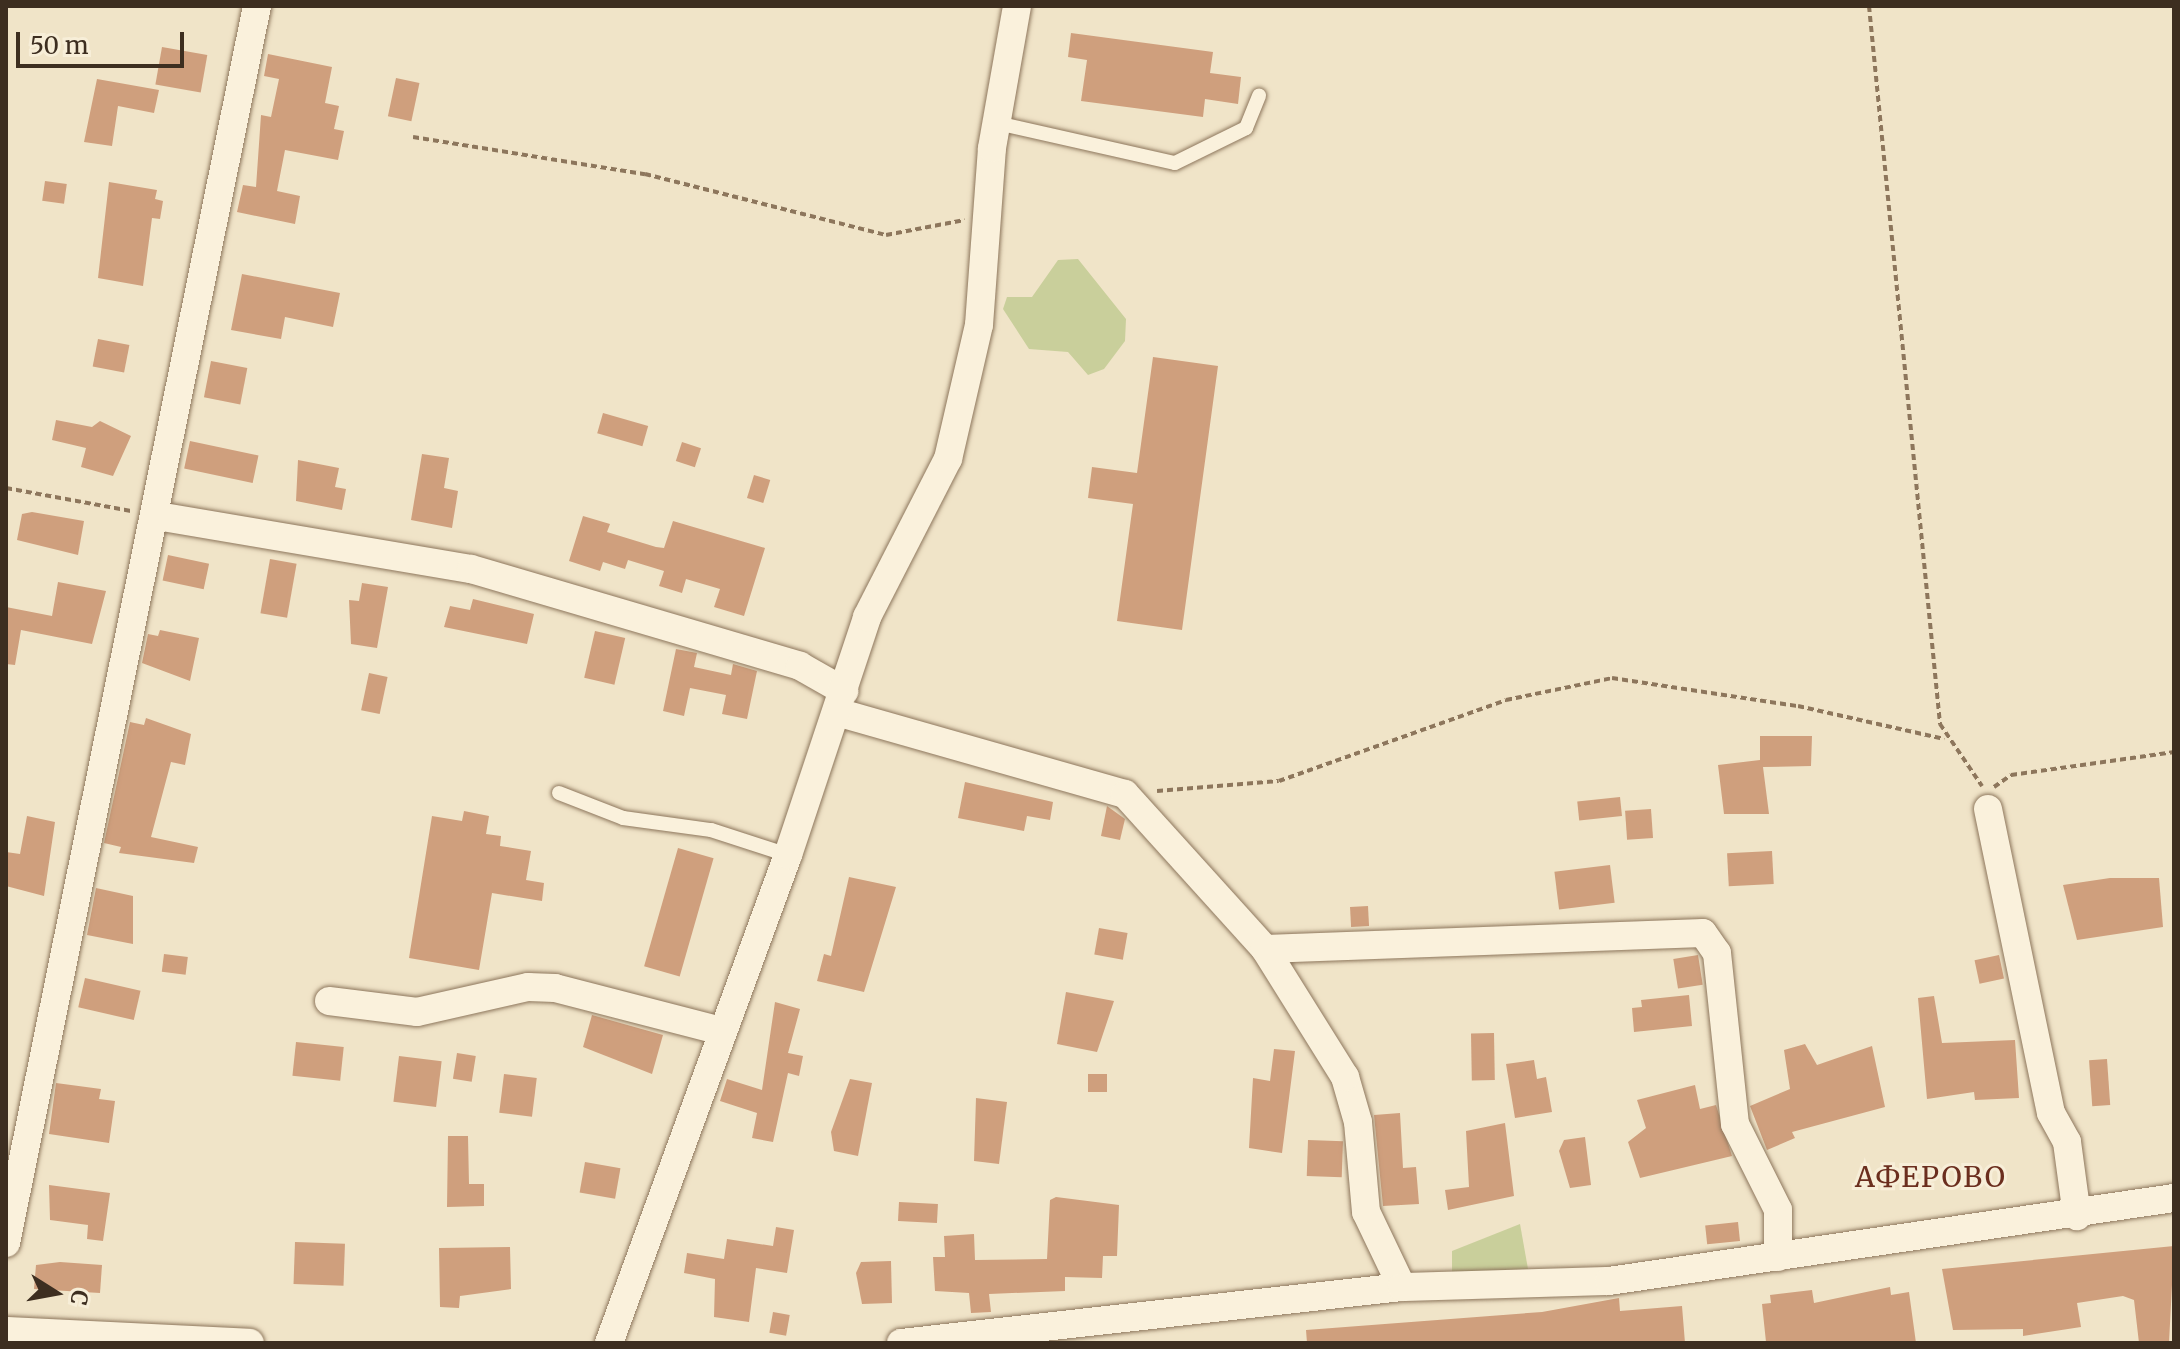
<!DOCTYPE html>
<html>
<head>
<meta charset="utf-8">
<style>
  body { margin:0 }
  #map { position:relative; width:2180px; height:1349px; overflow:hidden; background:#f0e4c8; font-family:Merriweather,serif }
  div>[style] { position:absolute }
  .green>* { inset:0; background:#c9cf9b }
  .building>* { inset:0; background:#cf9f7d; transform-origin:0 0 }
  .path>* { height:4px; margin-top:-2px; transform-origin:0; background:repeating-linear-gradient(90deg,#8d765c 0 6px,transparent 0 10px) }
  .roads { filter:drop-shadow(0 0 2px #8d765c) drop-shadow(0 0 2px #8d765c) }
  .lane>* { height:14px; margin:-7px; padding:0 7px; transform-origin:7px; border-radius:7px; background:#faf1dc }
  .street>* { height:28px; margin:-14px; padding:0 14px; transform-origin:14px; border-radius:14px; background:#faf1dc }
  span { translate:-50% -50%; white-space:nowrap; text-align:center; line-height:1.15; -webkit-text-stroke:6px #f7eed8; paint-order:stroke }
  .quarter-label { font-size:28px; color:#6b2e1e; letter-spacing:2px }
  .frame { position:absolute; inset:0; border:8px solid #3d2e20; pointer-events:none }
  .north { position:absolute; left:16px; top:1253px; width:80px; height:80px; -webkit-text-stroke:6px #f7eed8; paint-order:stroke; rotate:101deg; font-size:22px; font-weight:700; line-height:32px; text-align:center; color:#3d2e20 }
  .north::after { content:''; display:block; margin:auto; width:28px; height:36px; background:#3d2e20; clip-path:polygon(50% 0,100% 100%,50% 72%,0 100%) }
  .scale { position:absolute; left:16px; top:32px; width:168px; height:36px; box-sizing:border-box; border:4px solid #3d2e20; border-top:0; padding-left:10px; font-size:24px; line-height:28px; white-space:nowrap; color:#3d2e20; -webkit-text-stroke:6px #f7eed8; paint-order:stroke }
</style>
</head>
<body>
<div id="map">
  <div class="green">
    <i style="clip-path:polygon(1078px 259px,1126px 319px,1125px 341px,1104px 369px,1088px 375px,1068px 352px,1029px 349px,1003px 309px,1007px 297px,1032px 297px,1058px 260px)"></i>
    <i style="clip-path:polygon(1520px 1224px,1528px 1269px,1452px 1275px,1452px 1251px)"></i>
  </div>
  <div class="building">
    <i style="clip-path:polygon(1071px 33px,1213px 52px,1210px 73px,1241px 77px,1238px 104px,1205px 99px,1203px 117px,1081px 101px,1087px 60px,1068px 57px)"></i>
    <i style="left:162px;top:47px;width:46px;height:38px;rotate:10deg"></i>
    <i style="clip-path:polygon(268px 54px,332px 67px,325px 103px,339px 106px,334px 129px,344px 131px,338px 160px,285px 150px,277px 191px,300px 196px,295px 224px,237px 212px,243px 185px,256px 187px,261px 115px,271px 117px,279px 79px,264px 76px)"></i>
    <i style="left:396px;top:78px;width:24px;height:39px;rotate:12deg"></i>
    <i style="clip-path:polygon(97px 79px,159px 90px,154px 113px,118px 106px,112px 146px,84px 142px)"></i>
    <i style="left:45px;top:181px;width:22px;height:20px;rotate:8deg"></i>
    <i style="clip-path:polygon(109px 182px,157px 190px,155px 199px,163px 201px,160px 219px,152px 218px,143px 286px,98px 278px)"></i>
    <i style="clip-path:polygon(242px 274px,340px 293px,333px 327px,285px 317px,281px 339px,231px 330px)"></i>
    <i style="left:98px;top:339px;width:32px;height:28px;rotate:11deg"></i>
    <i style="clip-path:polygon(1153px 357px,1218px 366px,1182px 630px,1117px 621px,1133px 504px,1088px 498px,1092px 467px,1137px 473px)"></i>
    <i style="left:211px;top:361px;width:37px;height:37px;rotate:11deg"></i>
    <i style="left:603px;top:413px;width:47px;height:21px;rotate:16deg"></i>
    <i style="clip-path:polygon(56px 420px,92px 427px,100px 421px,131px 436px,113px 476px,81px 467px,86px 448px,52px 440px)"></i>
    <i style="left:190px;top:441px;width:70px;height:28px;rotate:12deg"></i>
    <i style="left:682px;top:442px;width:20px;height:20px;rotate:18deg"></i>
    <i style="clip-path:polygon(422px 454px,449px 458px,444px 488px,458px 491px,452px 528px,411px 520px)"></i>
    <i style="clip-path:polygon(298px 460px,339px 468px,335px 487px,346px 489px,342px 510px,296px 501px)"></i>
    <i style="left:754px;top:475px;width:17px;height:24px;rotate:17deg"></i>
    <i style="clip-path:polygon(32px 512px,84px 521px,78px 555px,17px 540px,22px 514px)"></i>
    <i style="clip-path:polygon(583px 516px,610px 524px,607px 532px,656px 547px,664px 548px,673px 521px,765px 548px,744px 616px,714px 607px,720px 589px,686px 579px,682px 593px,659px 586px,664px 571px,628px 560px,625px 569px,603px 562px,600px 571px,569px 561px)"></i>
    <i style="left:168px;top:555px;width:42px;height:26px;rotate:12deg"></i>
    <i style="left:270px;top:559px;width:27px;height:55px;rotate:10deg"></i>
    <i style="clip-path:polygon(58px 582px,106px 591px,92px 644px,21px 630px,15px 665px,6px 664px,6px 607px,52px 616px)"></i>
    <i style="clip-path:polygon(362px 583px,388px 587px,377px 648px,351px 644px,349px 600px,359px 601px)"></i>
    <i style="clip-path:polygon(473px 599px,534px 614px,527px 644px,444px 627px,450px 606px,470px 610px)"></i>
    <i style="clip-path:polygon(160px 630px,199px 638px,190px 681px,142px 663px,148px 634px,158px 636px)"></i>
    <i style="left:595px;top:631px;width:31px;height:48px;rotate:13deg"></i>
    <i style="clip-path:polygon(676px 649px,697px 653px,694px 667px,731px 675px,733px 664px,757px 671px,747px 719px,722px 714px,726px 695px,690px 688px,684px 716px,663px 711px)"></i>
    <i style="left:369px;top:673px;width:19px;height:38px;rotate:12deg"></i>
    <i style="clip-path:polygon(146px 718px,191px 734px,185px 765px,171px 762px,151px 837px,198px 847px,194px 863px,119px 853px,121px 847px,104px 843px,130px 722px,144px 725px)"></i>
    <i style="clip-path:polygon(1760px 736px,1812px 736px,1811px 766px,1763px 767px,1769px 814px,1724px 814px,1718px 765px,1760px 760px)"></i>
    <i style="clip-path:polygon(965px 782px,1053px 802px,1050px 820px,1027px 816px,1024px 831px,958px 818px)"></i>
    <i style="left:1620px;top:797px;width:19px;height:43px;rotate:84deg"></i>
    <i style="clip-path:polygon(1107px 806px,1125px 819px,1120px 840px,1101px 836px)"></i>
    <i style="left:1651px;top:809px;width:29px;height:26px;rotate:86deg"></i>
    <i style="clip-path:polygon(464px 811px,489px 816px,486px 834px,501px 836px,500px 846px,531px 851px,526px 880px,544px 883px,542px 901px,492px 893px,479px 970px,409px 958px,432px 816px,462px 821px)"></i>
    <i style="clip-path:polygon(27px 816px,55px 822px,44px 896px,6px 886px,6px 852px,20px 854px)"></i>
    <i style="left:678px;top:848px;width:37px;height:123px;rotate:16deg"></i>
    <i style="left:1772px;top:851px;width:33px;height:45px;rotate:87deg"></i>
    <i style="left:1610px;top:865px;width:38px;height:56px;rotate:83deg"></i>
    <i style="clip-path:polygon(849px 877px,896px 887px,864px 992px,817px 981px,824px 954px,831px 956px)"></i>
    <i style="clip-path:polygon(2110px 878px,2159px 878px,2163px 927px,2077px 940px,2063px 885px)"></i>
    <i style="clip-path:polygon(96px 888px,133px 896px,133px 944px,87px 935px)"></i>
    <i style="left:1368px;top:906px;width:20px;height:18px;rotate:87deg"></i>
    <i style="left:1099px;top:928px;width:29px;height:27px;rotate:10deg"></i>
    <i style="left:164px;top:954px;width:24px;height:18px;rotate:7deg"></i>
    <i style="left:1698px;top:955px;width:30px;height:25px;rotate:81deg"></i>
    <i style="left:1999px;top:955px;width:24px;height:25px;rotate:78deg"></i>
    <i style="left:85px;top:978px;width:57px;height:30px;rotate:13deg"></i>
    <i style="clip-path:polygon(1066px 992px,1114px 1001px,1097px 1052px,1057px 1044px)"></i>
    <i style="clip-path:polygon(1689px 995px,1692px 1026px,1634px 1032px,1632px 1008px,1642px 1007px,1641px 1000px)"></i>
    <i style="clip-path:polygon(1934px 996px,1942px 1043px,2015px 1040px,2019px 1098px,1975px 1100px,1974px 1092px,1927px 1099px,1918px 998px)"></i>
    <i style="clip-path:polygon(775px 1002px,800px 1009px,788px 1053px,803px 1056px,799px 1076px,788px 1073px,773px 1142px,752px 1138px,757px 1113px,720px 1101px,727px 1079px,762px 1090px)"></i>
    <i style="clip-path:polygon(592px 1015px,663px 1035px,652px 1074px,583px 1047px)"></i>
    <i style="left:1494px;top:1033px;width:47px;height:23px;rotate:89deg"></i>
    <i style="left:296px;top:1042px;width:48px;height:34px;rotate:6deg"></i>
    <i style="clip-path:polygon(1805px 1044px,1817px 1065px,1872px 1046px,1885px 1107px,1792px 1132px,1795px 1138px,1767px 1150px,1750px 1106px,1790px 1089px,1784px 1050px)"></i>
    <i style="clip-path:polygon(1274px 1049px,1295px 1051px,1282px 1153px,1249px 1148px,1253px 1078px,1270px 1081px)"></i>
    <i style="left:457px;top:1053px;width:19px;height:26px;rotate:9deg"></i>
    <i style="left:399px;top:1056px;width:43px;height:46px;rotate:7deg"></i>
    <i style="left:2107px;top:1059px;width:46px;height:18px;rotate:86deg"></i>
    <i style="clip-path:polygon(1534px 1060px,1537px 1079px,1546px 1077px,1552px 1112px,1515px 1118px,1506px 1064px)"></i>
    <i style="left:504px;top:1074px;width:33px;height:39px;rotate:7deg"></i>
    <i style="left:1088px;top:1074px;width:19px;height:18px"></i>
    <i style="clip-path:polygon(850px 1079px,872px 1083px,858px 1156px,834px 1151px,831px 1132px)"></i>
    <i style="clip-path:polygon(56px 1083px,101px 1089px,99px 1099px,115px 1101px,109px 1143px,49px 1134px)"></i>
    <i style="clip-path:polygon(1695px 1085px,1700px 1109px,1716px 1105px,1732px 1156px,1640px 1178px,1628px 1142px,1646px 1128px,1637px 1100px)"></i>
    <i style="clip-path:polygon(976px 1098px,1007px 1102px,999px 1164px,974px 1161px)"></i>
    <i style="clip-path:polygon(1400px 1113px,1403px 1168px,1416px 1167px,1419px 1204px,1383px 1206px,1374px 1115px)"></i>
    <i style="clip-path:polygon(1505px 1123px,1514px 1196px,1448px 1210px,1445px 1190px,1469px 1187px,1466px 1131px)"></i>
    <i style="clip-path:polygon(448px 1136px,468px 1136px,469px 1184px,484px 1184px,484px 1206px,447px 1207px)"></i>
    <i style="clip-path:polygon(1585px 1137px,1591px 1185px,1570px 1188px,1559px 1151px,1564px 1140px)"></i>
    <i style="left:1308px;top:1140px;width:35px;height:36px;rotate:2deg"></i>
    <i style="left:585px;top:1162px;width:36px;height:31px;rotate:10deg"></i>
    <i style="clip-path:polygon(49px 1185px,110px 1193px,103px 1241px,87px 1239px,88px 1225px,50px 1220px)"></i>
    <i style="clip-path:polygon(1056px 1197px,1119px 1205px,1117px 1256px,1103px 1256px,1102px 1278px,1065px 1277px,1065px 1291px,989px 1294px,991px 1312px,971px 1313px,969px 1293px,935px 1291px,933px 1257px,945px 1257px,944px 1236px,974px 1234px,975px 1260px,1047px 1259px,1050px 1200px)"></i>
    <i style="left:899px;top:1202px;width:39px;height:19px;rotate:3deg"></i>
    <i style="left:1738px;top:1222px;width:19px;height:33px;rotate:84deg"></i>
    <i style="clip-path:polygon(776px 1227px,794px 1230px,787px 1273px,756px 1268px,749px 1322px,714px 1317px,715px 1279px,684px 1273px,687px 1253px,724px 1259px,727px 1239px,773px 1246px)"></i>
    <i style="left:295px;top:1242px;width:50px;height:42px;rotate:2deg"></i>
    <i style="clip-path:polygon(2174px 1246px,2169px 1343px,2139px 1343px,2134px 1300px,2123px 1296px,2077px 1303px,2081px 1327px,2023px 1336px,2023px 1329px,1953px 1330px,1942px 1269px)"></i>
    <i style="clip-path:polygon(510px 1247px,511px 1289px,460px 1296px,459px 1308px,440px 1307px,439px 1248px)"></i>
    <i style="clip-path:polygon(891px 1261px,892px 1303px,862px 1304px,856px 1273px,861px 1262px)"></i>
    <i style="clip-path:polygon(60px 1262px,102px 1265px,100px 1293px,34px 1289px,36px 1265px)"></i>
    <i style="clip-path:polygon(1890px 1287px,1891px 1295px,1909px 1292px,1916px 1343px,1766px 1342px,1762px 1304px,1771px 1303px,1770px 1295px,1812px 1290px,1814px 1303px)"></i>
    <i style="clip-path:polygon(1619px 1298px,1620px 1311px,1682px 1306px,1685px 1343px,1307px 1343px,1306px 1330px,1542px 1312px)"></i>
    <i style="left:773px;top:1312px;width:17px;height:21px;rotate:10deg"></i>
  </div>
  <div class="path">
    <i style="left:1869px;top:6px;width:722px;rotate:84.35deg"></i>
    <i style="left:1940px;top:724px;width:75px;rotate:55.9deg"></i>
    <i style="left:413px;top:137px;width:235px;rotate:9.1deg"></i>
    <i style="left:645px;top:174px;width:249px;rotate:14.2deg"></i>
    <i style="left:886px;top:235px;width:80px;rotate:-10.8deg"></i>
    <i style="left:6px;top:488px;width:127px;rotate:10.4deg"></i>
    <i style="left:1994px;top:787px;width:21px;rotate:-35deg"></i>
    <i style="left:2011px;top:775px;width:165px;rotate:-8deg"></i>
    <i style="left:1157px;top:791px;width:122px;rotate:-4.7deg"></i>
    <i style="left:1279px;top:781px;width:241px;rotate:-19.6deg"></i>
    <i style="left:1506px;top:700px;width:108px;rotate:-11.7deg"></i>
    <i style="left:1612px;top:678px;width:188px;rotate:8.6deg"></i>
    <i style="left:1798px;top:706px;width:150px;rotate:12.7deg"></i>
  </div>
  <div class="roads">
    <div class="lane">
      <i style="left:997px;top:123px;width:182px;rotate:12.7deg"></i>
      <i style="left:1175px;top:163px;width:79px;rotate:-26.2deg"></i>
      <i style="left:1246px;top:128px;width:35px;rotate:-68deg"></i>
      <i style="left:559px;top:793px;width:69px;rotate:21.3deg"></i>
      <i style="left:623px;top:818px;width:89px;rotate:7.8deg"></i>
      <i style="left:711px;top:830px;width:81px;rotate:18deg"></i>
    </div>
    <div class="street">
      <i style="left:157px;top:516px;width:318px;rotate:9.6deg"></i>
      <i style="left:471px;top:569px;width:343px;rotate:16.4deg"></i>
      <i style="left:800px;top:666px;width:51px;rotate:29.6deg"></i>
      <i style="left:837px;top:712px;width:299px;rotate:15.9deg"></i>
      <i style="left:1125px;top:794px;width:209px;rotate:47.9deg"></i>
      <i style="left:1988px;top:809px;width:310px;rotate:78.3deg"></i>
      <i style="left:2051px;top:1113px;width:33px;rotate:61deg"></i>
      <i style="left:2067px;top:1142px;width:75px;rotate:82.3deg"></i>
      <i style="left:329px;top:1001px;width:89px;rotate:7.1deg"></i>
      <i style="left:417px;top:1012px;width:114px;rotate:-12.7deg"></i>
      <i style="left:528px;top:987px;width:27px;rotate:2deg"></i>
      <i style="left:555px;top:988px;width:171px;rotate:14.5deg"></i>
      <i style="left:6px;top:1243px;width:1262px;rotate:-78.53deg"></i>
      <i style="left:1402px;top:1287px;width:83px;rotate:-115.6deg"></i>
      <i style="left:1366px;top:1212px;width:90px;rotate:-95.1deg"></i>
      <i style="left:1358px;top:1122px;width:47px;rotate:-106.1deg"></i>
      <i style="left:1345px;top:1077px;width:151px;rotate:-122deg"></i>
      <i style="left:1265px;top:949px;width:438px;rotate:-2.1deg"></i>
      <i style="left:1703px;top:933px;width:24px;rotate:55deg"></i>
      <i style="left:1717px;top:953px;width:172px;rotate:84deg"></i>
      <i style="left:1735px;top:1124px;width:96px;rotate:63.4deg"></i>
      <i style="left:1778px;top:1210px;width:47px;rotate:90deg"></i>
      <i style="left:6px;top:1331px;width:244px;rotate:2.8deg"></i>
      <i style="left:609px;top:1343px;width:520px;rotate:-69.86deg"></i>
      <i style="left:788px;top:855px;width:251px;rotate:-71.6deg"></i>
      <i style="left:867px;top:617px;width:178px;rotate:-62.9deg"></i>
      <i style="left:948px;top:459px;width:138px;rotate:-77deg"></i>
      <i style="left:979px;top:325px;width:177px;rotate:-85.8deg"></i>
      <i style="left:992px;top:148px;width:144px;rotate:-80deg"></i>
      <i style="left:901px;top:1343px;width:504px;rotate:-6.38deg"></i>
      <i style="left:1402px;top:1287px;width:207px;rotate:-1.7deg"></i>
      <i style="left:1609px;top:1281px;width:571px;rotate:-8.36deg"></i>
    </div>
  </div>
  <div class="quarter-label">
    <span style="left:1931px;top:1177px">АФЕРОВО</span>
  </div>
  <div class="frame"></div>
  <div class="north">С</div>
  <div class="scale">50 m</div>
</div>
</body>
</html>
